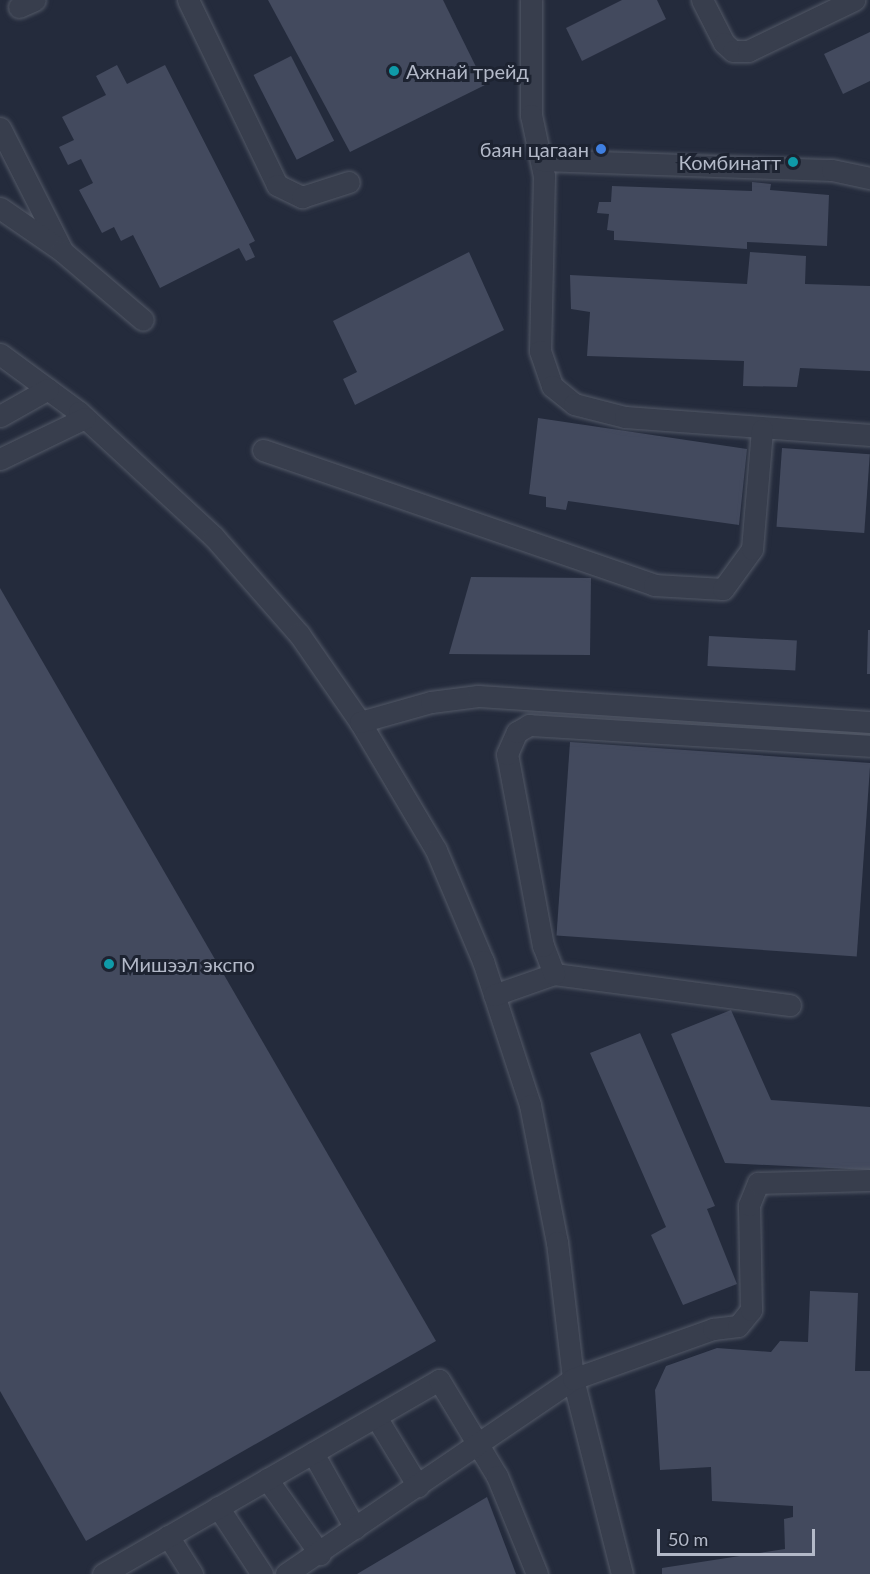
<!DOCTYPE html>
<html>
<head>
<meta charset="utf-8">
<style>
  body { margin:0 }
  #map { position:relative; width:870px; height:1574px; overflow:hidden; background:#242b3c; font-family:Lato,sans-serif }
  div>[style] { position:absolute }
  .building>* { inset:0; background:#434a5e; transform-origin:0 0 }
  .roads { filter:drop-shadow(0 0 2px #535967) drop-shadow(0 0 2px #535967) }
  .minor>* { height:21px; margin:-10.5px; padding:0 10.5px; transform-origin:10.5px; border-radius:10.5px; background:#383e4d }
  .dots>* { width:16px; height:16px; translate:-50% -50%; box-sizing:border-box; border:3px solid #1d2331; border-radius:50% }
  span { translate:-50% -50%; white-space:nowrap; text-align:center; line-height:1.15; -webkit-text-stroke:6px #1d2331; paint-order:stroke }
  .poi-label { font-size:20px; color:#b3b9c8 }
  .left { translate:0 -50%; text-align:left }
  .right { translate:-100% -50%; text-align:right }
  .scale { position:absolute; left:657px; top:1529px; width:158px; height:27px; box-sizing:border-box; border:3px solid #b3b9c8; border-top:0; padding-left:8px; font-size:18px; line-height:21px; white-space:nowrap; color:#b3b9c8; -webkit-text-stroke:4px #1d2331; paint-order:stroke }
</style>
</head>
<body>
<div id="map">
  <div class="building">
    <i style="clip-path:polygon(268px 0,443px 0,485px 85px,350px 152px)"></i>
    <i style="clip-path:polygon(622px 0,657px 0,666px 19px,582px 61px,566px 28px)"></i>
    <i style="clip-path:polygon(870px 32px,870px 81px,843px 94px,824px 54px)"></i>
    <i style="left:291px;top:56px;width:95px;height:42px;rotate:63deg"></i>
    <i style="clip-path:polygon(117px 65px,127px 84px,165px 65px,255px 241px,249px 244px,255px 257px,246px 261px,239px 248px,160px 288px,133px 235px,121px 241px,114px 227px,102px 233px,79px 190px,93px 183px,81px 159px,68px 165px,59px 147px,74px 140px,62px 117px,106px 95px,96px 76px)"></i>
    <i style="clip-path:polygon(752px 182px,771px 184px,770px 190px,829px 195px,827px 246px,747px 242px,747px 249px,614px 240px,614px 231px,607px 230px,609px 214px,597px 213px,599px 202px,611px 202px,612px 186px,752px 191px)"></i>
    <i style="clip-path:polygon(469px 252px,504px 330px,355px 405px,343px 379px,357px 372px,333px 321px)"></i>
    <i style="clip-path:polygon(750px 252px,806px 256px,805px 284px,870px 286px,870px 371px,800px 368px,797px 387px,743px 386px,744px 361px,587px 356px,590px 312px,571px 309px,570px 275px,747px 284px)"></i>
    <i style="clip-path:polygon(538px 418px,747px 449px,739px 525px,568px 501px,566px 510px,546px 507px,546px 497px,529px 494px)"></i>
    <i style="left:782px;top:448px;width:88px;height:79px;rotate:4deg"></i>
    <i style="clip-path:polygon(471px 577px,591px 578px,590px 655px,449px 654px)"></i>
    <i style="clip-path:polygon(0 588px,436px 1341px,86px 1541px,0 1391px)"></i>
    <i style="clip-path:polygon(868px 630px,870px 630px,870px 674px,867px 674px)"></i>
    <i style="left:709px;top:636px;width:88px;height:30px;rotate:3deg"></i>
    <i style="left:570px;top:742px;width:301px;height:194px;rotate:4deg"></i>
    <i style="clip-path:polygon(731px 1010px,771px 1100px,870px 1107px,870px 1170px,725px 1163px,671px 1034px)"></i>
    <i style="clip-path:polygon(640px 1033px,715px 1206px,707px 1209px,737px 1284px,683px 1305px,651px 1235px,666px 1227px,590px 1053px)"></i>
    <i style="clip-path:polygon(810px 1291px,858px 1293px,855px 1371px,870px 1371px,870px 1574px,662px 1574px,662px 1568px,785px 1549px,784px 1519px,793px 1517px,793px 1506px,712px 1501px,711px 1467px,660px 1470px,655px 1390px,666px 1366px,717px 1348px,771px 1352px,780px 1341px,808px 1342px)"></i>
    <i style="clip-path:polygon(487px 1497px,516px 1574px,357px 1574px)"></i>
  </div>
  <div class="roads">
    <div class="minor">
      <i style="left:188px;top:0;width:205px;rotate:64.3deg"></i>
      <i style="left:277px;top:185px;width:28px;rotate:26deg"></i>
      <i style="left:302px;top:197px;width:49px;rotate:-17.7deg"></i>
      <i style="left:531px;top:0;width:115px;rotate:90deg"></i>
      <i style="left:531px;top:115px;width:62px;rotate:78deg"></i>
      <i style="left:544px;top:176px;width:175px;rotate:91.3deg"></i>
      <i style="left:540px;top:351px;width:37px;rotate:71deg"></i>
      <i style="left:552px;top:386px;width:28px;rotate:39deg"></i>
      <i style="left:574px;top:404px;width:53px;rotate:14.3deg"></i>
      <i style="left:625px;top:417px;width:246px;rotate:4.2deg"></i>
      <i style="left:702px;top:0;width:48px;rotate:62.9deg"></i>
      <i style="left:724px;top:43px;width:12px;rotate:42deg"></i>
      <i style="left:733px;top:51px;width:15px"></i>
      <i style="left:748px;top:51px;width:118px;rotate:-25.7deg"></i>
      <i style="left:19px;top:7px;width:17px;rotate:-24deg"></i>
      <i style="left:0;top:128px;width:137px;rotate:63.1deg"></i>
      <i style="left:542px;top:160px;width:290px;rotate:2deg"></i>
      <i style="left:832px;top:170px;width:39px;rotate:12deg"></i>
      <i style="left:0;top:208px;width:75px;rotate:34.7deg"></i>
      <i style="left:62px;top:251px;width:106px;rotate:40.4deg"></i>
      <i style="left:0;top:354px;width:98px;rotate:36.3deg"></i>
      <i style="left:79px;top:412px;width:184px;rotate:42.8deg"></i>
      <i style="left:214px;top:537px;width:129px;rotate:48.8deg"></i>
      <i style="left:299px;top:634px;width:107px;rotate:55.3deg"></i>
      <i style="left:360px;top:722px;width:149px;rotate:59.3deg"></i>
      <i style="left:436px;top:850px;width:121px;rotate:67.1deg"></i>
      <i style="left:483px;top:961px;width:151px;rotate:71.9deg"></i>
      <i style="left:530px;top:1105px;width:140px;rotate:78.9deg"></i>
      <i style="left:557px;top:1242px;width:138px;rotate:83.3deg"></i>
      <i style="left:573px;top:1379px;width:201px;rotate:75.9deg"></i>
      <i style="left:0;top:416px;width:55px;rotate:-29.4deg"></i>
      <i style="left:263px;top:450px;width:414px;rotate:19deg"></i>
      <i style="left:654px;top:585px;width:69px;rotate:3.3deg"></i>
      <i style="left:723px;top:589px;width:49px;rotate:-54.1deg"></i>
      <i style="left:752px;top:549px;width:120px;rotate:-85.2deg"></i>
      <i style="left:0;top:459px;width:94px;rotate:-25.8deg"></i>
      <i style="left:360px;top:722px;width:74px;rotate:-15.7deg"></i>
      <i style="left:431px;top:702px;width:47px;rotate:-7.3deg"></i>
      <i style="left:478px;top:696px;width:393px;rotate:3.8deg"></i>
      <i style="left:554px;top:974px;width:238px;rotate:7.5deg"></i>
      <i style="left:494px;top:995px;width:64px;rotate:-19.3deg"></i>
      <i style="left:554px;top:974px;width:30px;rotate:-111deg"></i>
      <i style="left:543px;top:946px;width:195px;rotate:-100.6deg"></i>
      <i style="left:507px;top:754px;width:24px;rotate:-66deg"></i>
      <i style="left:517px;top:732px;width:14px;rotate:-30deg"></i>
      <i style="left:529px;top:725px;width:342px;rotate:3.5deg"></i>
      <i style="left:376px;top:1417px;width:81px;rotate:58.7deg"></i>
      <i style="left:313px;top:1453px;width:86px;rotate:60.8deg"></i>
      <i style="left:267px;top:1479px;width:92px;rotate:54.8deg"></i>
      <i style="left:218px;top:1507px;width:80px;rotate:56.7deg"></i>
      <i style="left:168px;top:1536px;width:45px;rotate:57.7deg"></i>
      <i style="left:103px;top:1574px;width:388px;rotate:-30deg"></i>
      <i style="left:439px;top:1380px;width:112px;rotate:58.9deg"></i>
      <i style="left:497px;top:1476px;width:106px;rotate:67.8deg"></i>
      <i style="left:286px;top:1574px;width:347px;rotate:-34.2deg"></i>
      <i style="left:573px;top:1379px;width:149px;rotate:-19.7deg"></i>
      <i style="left:713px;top:1329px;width:25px;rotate:-7deg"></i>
      <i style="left:738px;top:1326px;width:21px;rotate:-51deg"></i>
      <i style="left:751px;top:1310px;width:105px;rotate:-91.1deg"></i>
      <i style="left:749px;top:1205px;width:24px;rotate:-68deg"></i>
      <i style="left:758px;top:1183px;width:112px;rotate:-1.5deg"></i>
    </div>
  </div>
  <div class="dots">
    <i style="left:394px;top:71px;background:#0f9aa8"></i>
    <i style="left:601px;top:149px;background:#3f7fe0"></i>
    <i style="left:793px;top:162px;background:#0f9aa8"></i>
    <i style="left:109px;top:964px;background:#0f9aa8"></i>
  </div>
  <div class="poi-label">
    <span class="left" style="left:406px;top:71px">Ажнай трейд</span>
    <span class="right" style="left:589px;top:149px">баян цагаан</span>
    <span class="right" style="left:781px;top:162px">Комбинатт</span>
    <span class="left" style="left:121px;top:964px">Мишээл экспо</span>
  </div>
  <div class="scale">50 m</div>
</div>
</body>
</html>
